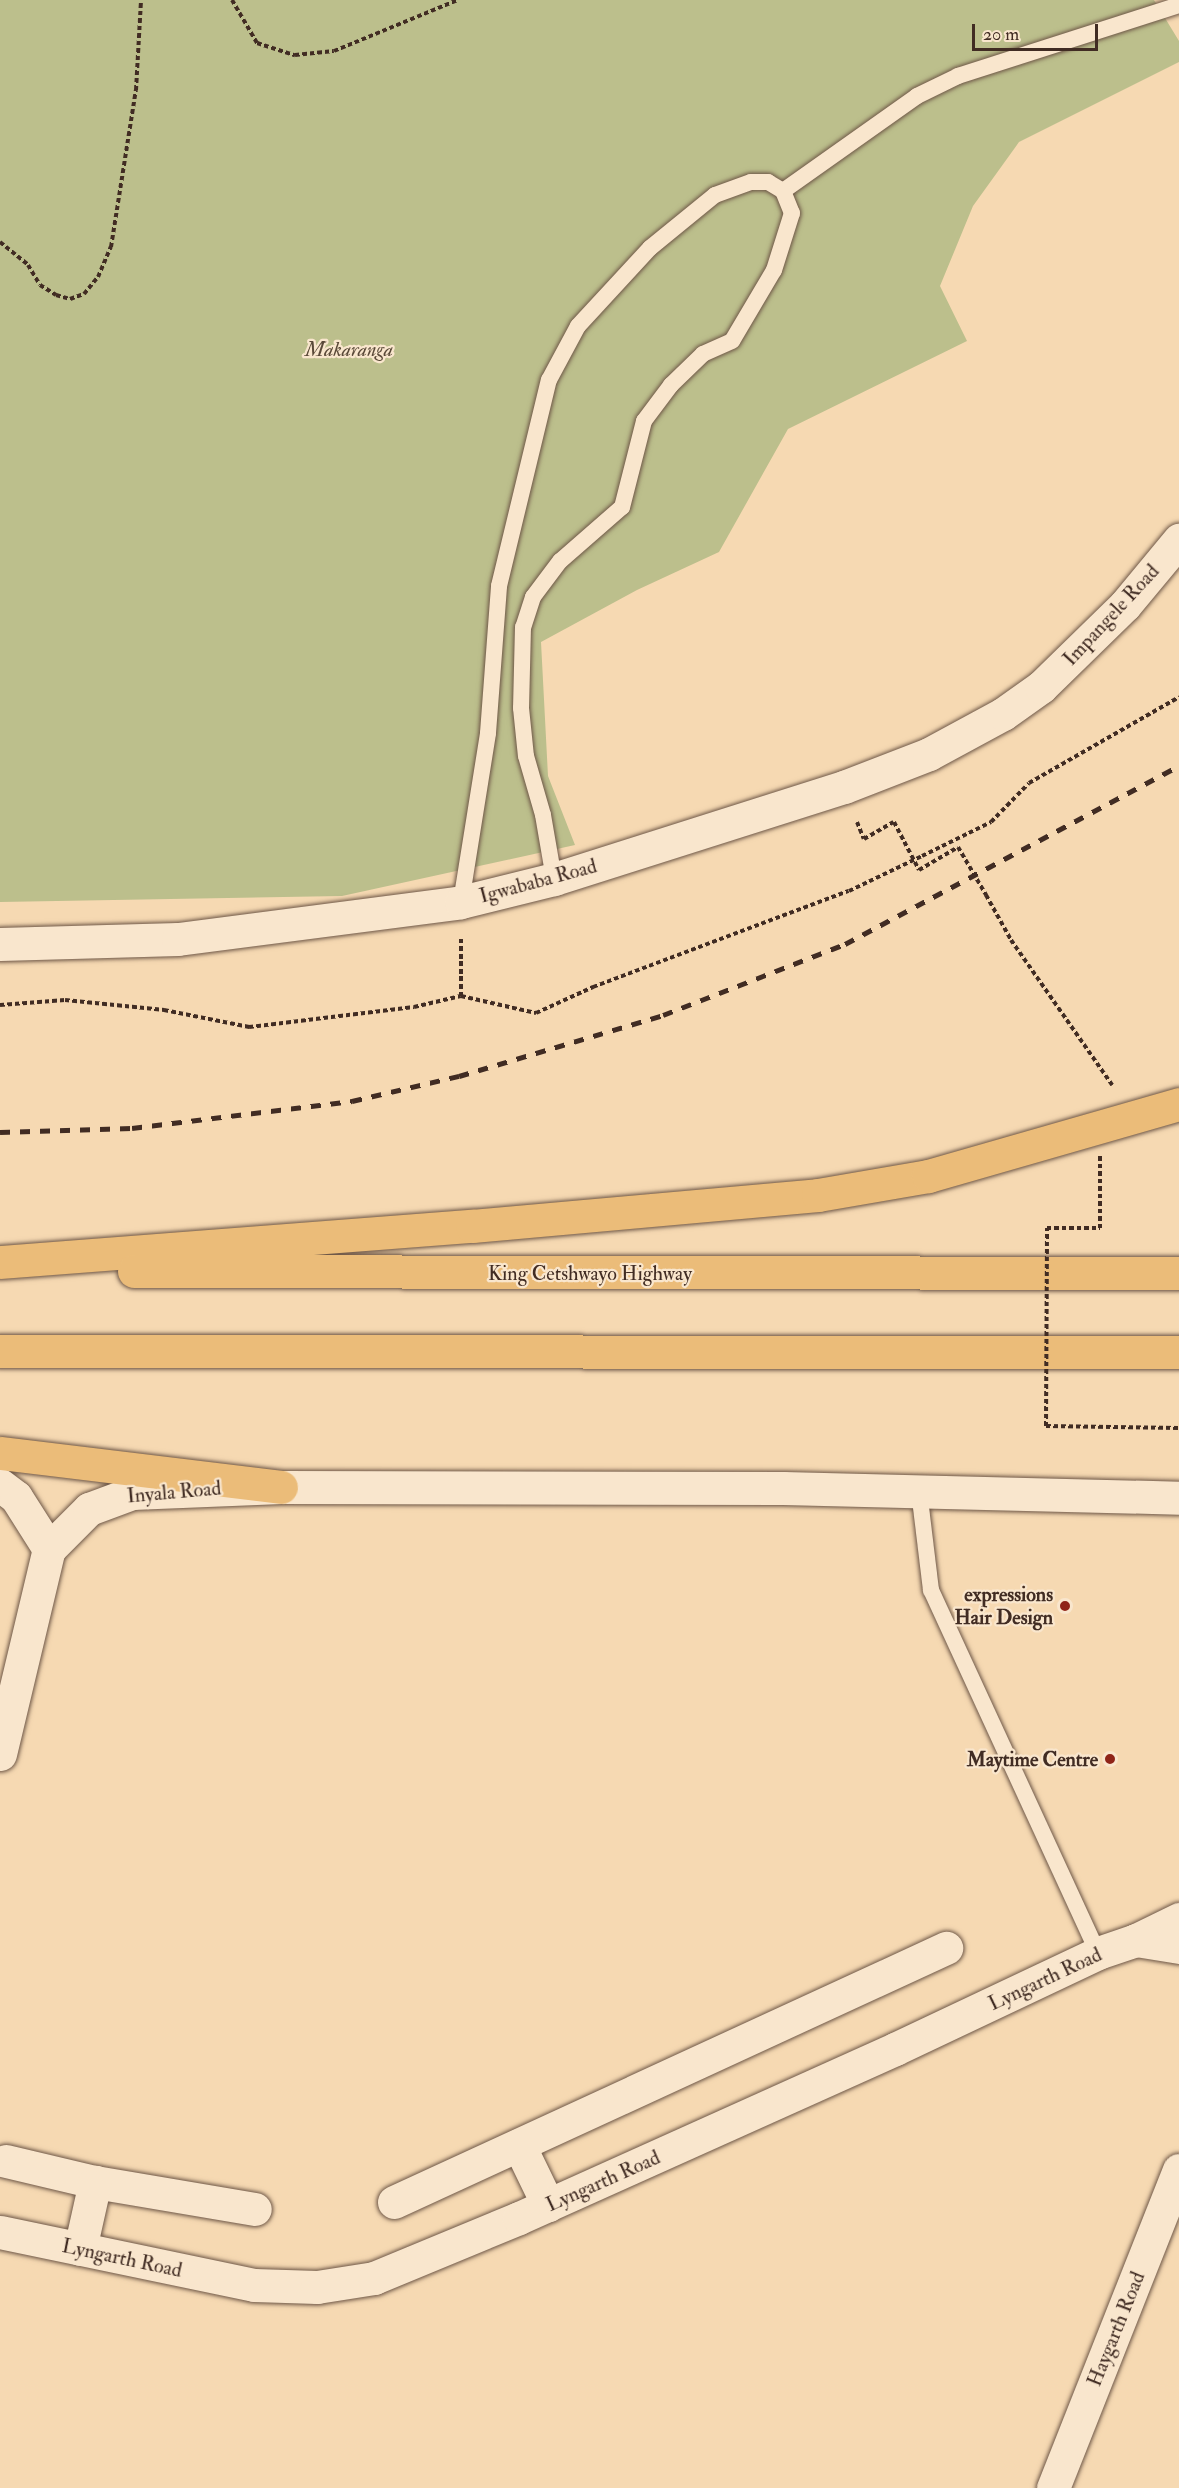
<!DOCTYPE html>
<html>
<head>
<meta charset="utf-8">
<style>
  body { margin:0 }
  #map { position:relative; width:1179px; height:2488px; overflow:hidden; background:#f6d9b2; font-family:"IM FELL Double Pica",serif }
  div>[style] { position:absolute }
  .green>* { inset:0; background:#bcbf8c }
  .path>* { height:4px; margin-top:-2px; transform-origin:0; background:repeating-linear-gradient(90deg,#412c23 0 4.5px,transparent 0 7.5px) }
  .roads { filter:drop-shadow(0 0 2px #6e5747) drop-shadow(0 0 2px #6e5747) }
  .lane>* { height:16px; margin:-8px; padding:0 8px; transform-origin:8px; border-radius:8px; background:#f9e6cd }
  .street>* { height:33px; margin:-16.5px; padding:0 16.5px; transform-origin:16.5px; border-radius:16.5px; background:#f9e6cd }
  .highway>* { height:33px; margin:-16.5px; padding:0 16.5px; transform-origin:16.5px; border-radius:16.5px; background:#ebbc79 }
  .rail>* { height:4.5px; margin-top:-2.25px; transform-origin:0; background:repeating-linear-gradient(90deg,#412c23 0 10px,transparent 0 20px) }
  .path-bridge>* { height:4px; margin-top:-2px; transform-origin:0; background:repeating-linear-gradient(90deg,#412c23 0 4.5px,transparent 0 7.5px) }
  .dots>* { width:16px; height:16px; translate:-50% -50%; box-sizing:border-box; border:3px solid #f9e6cd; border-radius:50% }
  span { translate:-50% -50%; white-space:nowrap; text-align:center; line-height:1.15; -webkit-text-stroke:4.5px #f9e6cd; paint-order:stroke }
  .park-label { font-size:20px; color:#5a4938; font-style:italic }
  .street-label { font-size:20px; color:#412c23 }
  .poi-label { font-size:20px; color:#412c23; font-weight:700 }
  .right { translate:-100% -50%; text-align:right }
  .scale { position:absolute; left:972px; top:24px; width:126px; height:27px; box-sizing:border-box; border:3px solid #412c23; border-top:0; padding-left:8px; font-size:18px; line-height:21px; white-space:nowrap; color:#412c23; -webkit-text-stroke:4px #f9e6cd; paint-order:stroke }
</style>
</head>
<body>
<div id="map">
  <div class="green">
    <i style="clip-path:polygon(0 0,1154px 0,1179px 41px,1179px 62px,1019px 142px,973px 206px,940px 286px,967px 341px,788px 429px,719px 552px,637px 590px,541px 642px,548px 776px,575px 845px,342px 896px,0 902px)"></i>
  </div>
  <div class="path">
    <i style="left:232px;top:0;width:50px;rotate:59.8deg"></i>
    <i style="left:257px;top:43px;width:40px;rotate:18deg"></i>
    <i style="left:295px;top:55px;width:39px;rotate:-6deg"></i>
    <i style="left:334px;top:51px;width:134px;rotate:-22.4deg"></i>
    <i style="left:0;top:242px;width:36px;rotate:39deg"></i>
    <i style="left:28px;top:265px;width:23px;rotate:59deg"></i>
    <i style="left:40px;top:285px;width:19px;rotate:32deg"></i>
    <i style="left:56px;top:295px;width:15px;rotate:16deg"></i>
    <i style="left:70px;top:299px;width:15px;rotate:-20deg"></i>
    <i style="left:84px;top:294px;width:22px;rotate:-51deg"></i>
    <i style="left:98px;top:277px;width:33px;rotate:-67deg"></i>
    <i style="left:111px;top:247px;width:159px;rotate:-81deg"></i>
    <i style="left:136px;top:90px;width:90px;rotate:-86.8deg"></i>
    <i style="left:857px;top:822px;width:18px;rotate:68deg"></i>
    <i style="left:864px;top:839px;width:34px;rotate:-30deg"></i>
    <i style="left:919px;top:870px;width:45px;rotate:-30.5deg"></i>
    <i style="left:986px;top:895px;width:51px;rotate:60.9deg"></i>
    <i style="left:1011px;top:940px;width:177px;rotate:55.1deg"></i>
    <i style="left:461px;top:939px;width:57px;rotate:90deg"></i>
    <i style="left:0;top:1005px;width:65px;rotate:-4.4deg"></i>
    <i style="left:65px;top:1000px;width:100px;rotate:5.8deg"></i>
    <i style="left:164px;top:1010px;width:87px;rotate:11.3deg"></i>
    <i style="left:249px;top:1027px;width:166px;rotate:-6.9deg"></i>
    <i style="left:414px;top:1007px;width:48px;rotate:-13.2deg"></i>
    <i style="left:461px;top:996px;width:77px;rotate:12.8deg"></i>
    <i style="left:536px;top:1013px;width:63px;rotate:-24.5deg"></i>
    <i style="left:593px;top:987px;width:273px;rotate:-20.6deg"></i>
    <i style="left:849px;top:891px;width:81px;rotate:-25.6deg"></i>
    <i style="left:922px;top:856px;width:77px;rotate:-26.2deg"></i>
    <i style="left:991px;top:822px;width:54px;rotate:-45.7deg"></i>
    <i style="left:1029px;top:783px;width:173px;rotate:-29.8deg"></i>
    <i style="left:1046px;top:1426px;width:133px;rotate:0.9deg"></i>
  </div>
  <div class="roads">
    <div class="lane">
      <i style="left:783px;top:191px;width:164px;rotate:-35.3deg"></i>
      <i style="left:917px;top:96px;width:46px;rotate:-26deg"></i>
      <i style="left:958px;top:76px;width:232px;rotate:-17.8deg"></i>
      <i style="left:461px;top:902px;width:171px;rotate:-80.9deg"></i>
      <i style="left:488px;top:733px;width:147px;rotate:-85.7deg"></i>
      <i style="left:499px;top:586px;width:212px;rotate:-76.4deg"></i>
      <i style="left:549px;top:380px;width:61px;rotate:-61.8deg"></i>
      <i style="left:578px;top:326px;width:106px;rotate:-47.3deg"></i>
      <i style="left:650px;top:248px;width:84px;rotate:-39.2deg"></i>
      <i style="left:715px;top:195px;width:38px;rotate:-20deg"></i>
      <i style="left:751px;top:182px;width:17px"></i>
      <i style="left:768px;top:182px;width:17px;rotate:31deg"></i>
      <i style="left:783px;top:191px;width:24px;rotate:68deg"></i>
      <i style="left:792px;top:213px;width:60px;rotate:107.5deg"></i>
      <i style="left:774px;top:270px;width:82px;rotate:120.6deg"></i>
      <i style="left:732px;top:341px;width:32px;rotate:156deg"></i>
      <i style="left:703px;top:354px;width:45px;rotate:135.9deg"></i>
      <i style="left:671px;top:385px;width:45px;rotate:126.9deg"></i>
      <i style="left:644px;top:421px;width:89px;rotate:104.3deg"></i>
      <i style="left:622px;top:507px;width:82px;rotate:138.9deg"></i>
      <i style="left:560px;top:561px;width:45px;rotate:126.9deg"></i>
      <i style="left:533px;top:597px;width:32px;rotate:108deg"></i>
      <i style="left:523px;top:627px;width:81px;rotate:91.4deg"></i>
      <i style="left:521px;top:708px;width:48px;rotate:84.1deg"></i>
      <i style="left:526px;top:756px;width:61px;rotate:73.9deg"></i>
      <i style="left:543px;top:815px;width:65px;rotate:80.2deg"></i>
      <i style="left:919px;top:1491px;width:100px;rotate:83.1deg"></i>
      <i style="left:931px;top:1590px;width:400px;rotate:65.3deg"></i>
    </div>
    <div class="street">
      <i style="left:0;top:944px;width:178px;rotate:-1.6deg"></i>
      <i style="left:178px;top:939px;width:285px;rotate:-7.4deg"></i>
      <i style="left:461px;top:902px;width:96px;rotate:-13.9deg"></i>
      <i style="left:554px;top:879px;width:304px;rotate:-17.6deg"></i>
      <i style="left:844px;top:787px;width:91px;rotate:-21.2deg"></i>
      <i style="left:929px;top:754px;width:84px;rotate:-28.4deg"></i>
      <i style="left:1003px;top:714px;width:47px;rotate:-35.4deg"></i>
      <i style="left:1041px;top:687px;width:117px;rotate:-44.3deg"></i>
      <i style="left:1125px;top:605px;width:85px;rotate:-50.3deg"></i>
      <i style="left:0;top:1485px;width:20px;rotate:37deg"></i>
      <i style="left:16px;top:1497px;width:62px;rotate:57.6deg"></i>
      <i style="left:0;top:1754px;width:211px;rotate:-76.6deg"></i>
      <i style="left:49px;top:1549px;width:57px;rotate:-45deg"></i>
      <i style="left:89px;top:1509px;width:46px;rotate:-20.4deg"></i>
      <i style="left:132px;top:1493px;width:149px;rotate:-2.3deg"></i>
      <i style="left:281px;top:1487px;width:502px;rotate:0.11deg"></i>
      <i style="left:783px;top:1488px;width:396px;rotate:1.4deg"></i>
      <i style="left:1136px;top:1940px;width:48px;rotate:-26deg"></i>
      <i style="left:519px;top:2145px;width:67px;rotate:64.2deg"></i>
      <i style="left:6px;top:2161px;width:91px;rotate:13.3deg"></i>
      <i style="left:95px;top:2182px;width:162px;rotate:9.6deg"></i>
      <i style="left:394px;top:2202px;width:608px;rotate:-24.71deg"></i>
      <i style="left:0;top:2232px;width:259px;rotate:11.8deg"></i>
      <i style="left:254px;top:2285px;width:63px;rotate:1.8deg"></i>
      <i style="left:317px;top:2287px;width:58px;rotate:-9deg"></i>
      <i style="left:374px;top:2278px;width:157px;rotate:-22.5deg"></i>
      <i style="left:519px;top:2218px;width:412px;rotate:-24.2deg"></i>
      <i style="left:895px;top:2049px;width:225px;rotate:-25.3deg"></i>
      <i style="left:1098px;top:1953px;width:40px;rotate:-18.9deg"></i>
      <i style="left:1136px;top:1940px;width:44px;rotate:9.2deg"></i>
      <i style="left:80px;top:2249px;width:69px;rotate:-77.4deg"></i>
      <i style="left:1053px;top:2488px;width:342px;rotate:-68.4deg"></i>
    </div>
    <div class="highway">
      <i style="left:0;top:1262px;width:473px;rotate:-4.4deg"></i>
      <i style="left:472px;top:1226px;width:347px;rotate:-5.1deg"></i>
      <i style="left:818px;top:1195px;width:112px;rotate:-9.8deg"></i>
      <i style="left:928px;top:1176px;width:261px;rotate:-16deg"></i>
      <i style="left:134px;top:1271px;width:1045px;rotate:0.11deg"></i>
      <i style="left:0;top:1351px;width:1179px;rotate:0.05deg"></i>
      <i style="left:0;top:1453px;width:283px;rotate:6.9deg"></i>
    </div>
  </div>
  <div class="rail">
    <i style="left:0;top:1132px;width:132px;rotate:-1.7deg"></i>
    <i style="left:132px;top:1128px;width:222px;rotate:-7deg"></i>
    <i style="left:352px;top:1101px;width:110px;rotate:-13.2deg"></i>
    <i style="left:459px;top:1076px;width:213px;rotate:-16.6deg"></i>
    <i style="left:663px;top:1015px;width:195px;rotate:-21.3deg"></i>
    <i style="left:845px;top:944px;width:378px;rotate:-28.1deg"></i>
  </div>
  <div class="path-bridge">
    <i style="left:894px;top:822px;width:54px;rotate:62.5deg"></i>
    <i style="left:958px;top:847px;width:56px;rotate:59.7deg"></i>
    <i style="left:1046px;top:1426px;width:198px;rotate:-89.7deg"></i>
    <i style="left:1047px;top:1228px;width:53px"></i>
    <i style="left:1100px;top:1228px;width:75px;rotate:-90deg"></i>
  </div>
  <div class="dots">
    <i style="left:1065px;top:1606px;background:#8f2418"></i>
    <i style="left:1110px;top:1759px;background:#8f2418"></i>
  </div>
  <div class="park-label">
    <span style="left:349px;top:349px">Makaranga</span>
  </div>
  <div class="street-label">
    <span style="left:1111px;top:615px;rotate:-47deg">Impangele Road</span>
    <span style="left:538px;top:881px;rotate:-15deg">Igwababa Road</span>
    <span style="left:590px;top:1273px">King Cetshwayo Highway</span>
    <span style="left:174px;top:1492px;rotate:-5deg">Inyala Road</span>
    <span style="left:1045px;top:1979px;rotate:-25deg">Lyngarth Road</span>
    <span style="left:603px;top:2181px;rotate:-24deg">Lyngarth Road</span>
    <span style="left:122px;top:2258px;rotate:12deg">Lyngarth Road</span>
    <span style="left:1116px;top:2329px;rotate:-68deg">Haygarth Road</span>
  </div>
  <div class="poi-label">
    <span class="right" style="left:1053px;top:1606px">expressions<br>Hair Design</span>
    <span class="right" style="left:1098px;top:1759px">Maytime Centre</span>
  </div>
  <div class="scale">20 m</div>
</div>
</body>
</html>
